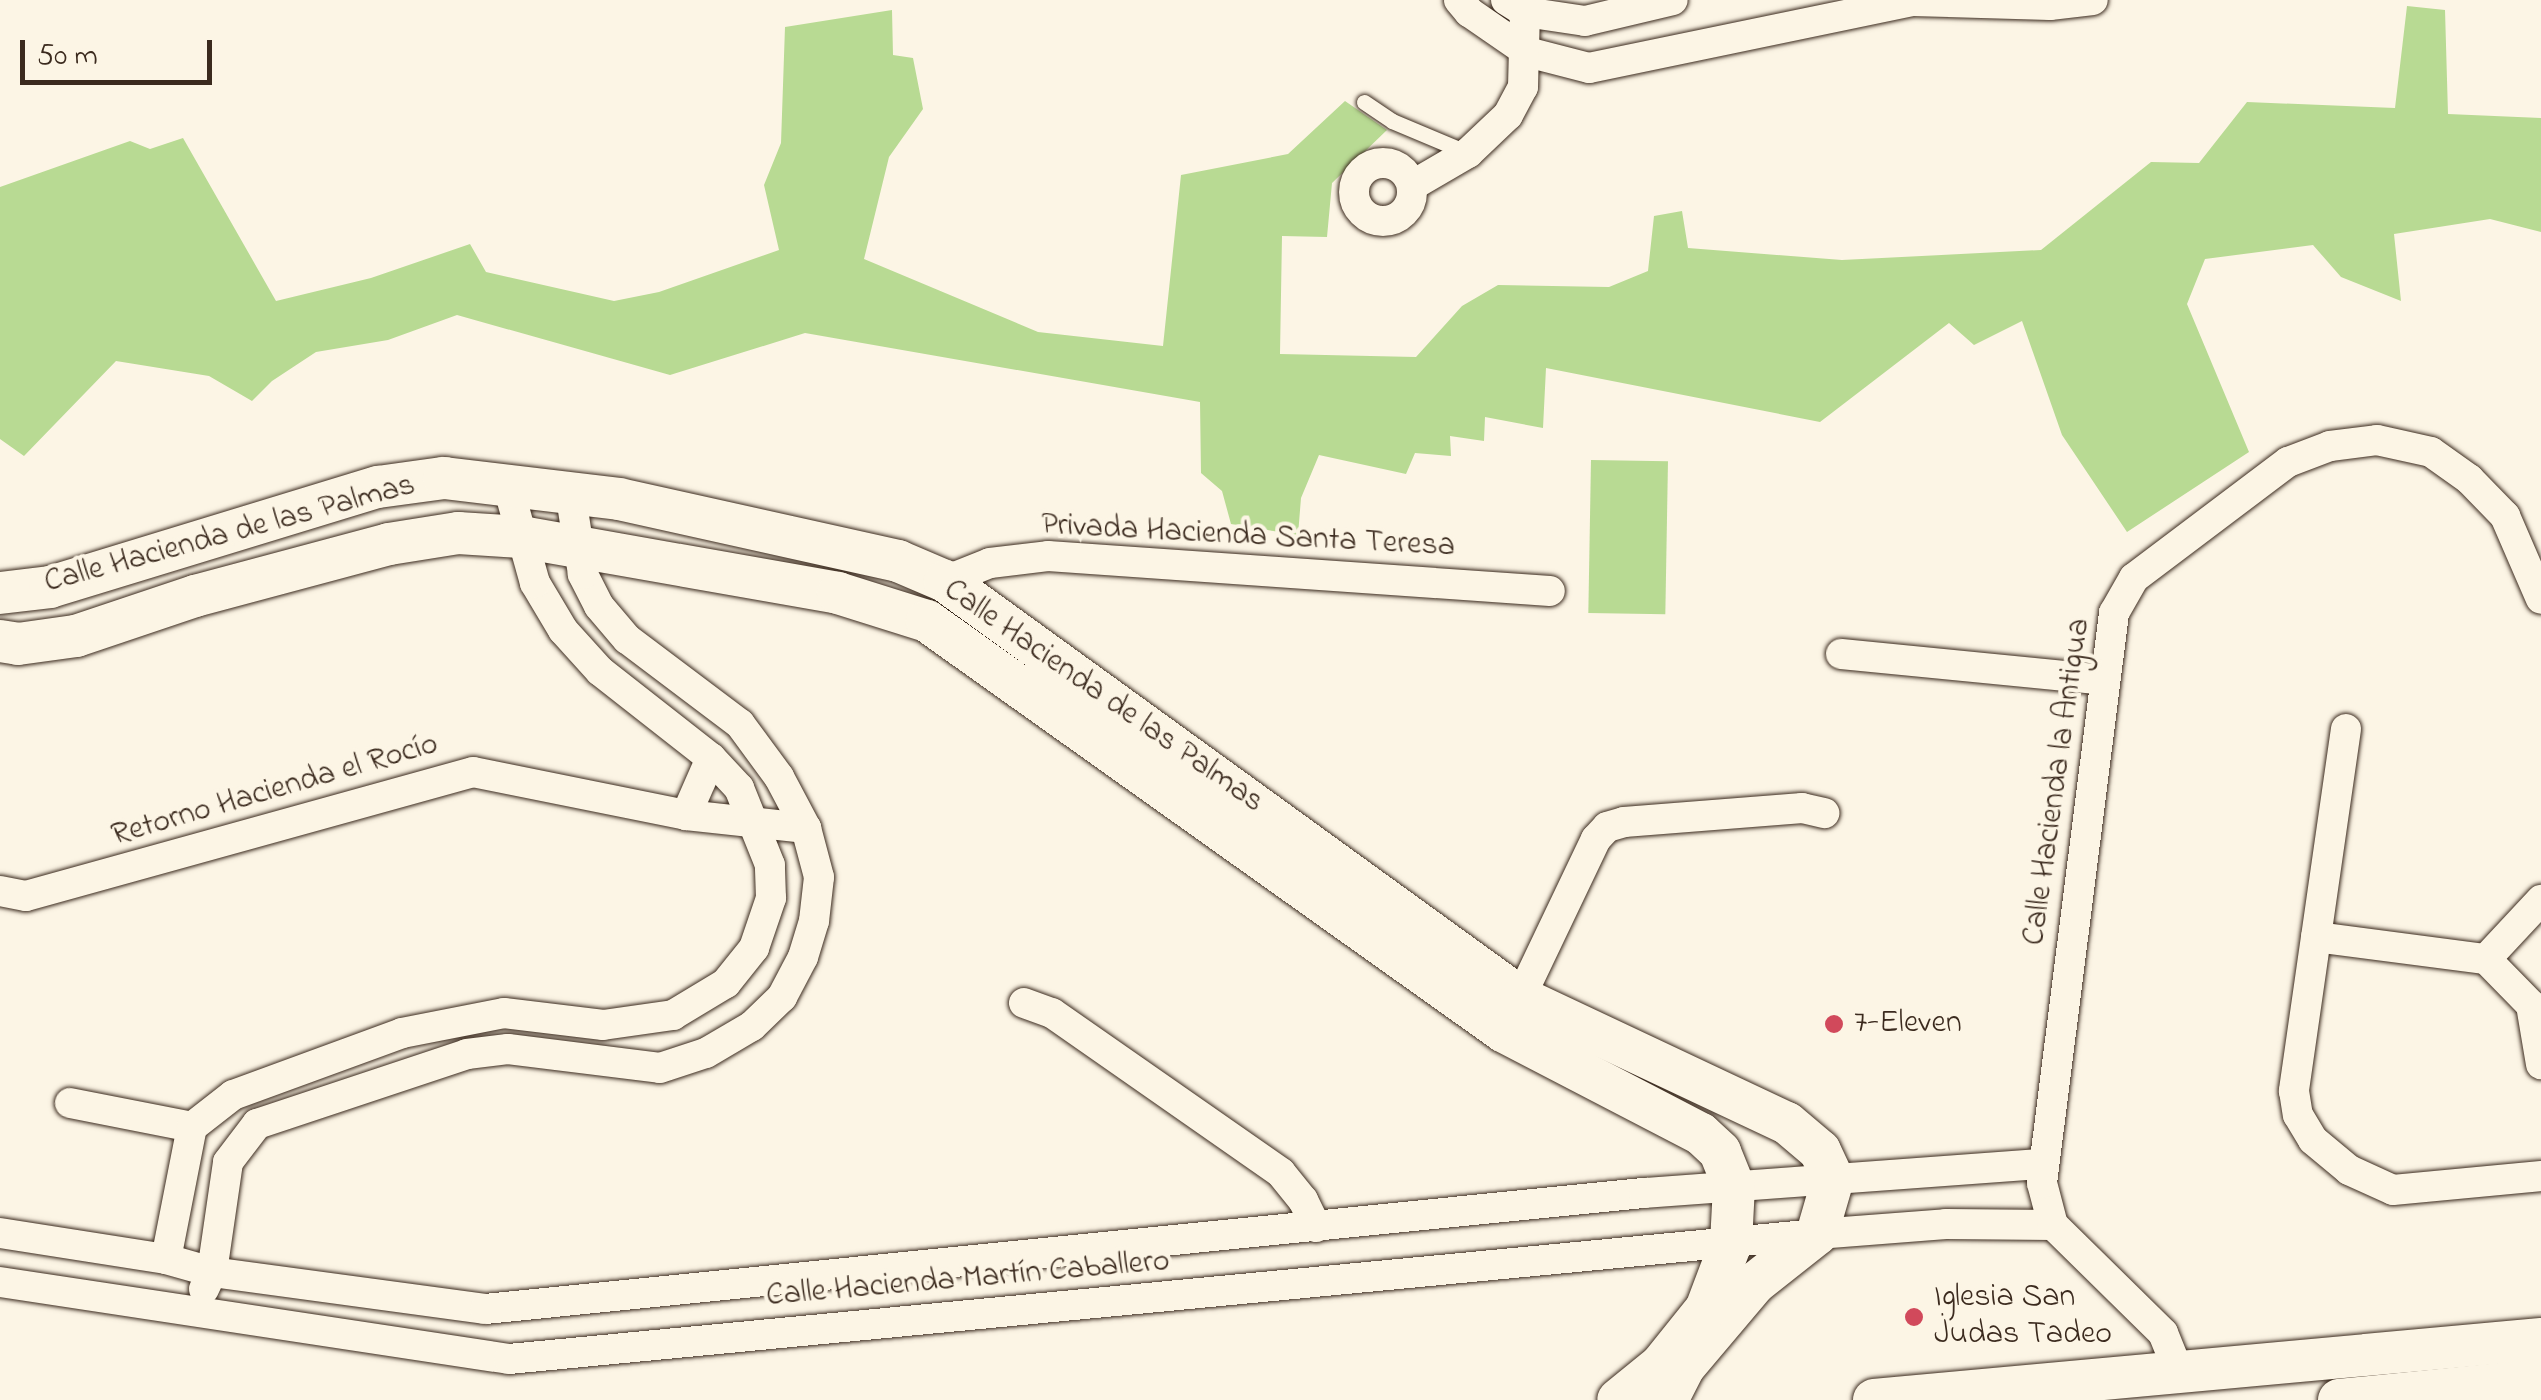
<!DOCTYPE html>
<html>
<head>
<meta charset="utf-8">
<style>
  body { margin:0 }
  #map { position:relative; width:2541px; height:1400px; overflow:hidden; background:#fcf5e5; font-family:"Indie Flower",sans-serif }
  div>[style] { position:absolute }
  .green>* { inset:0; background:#b8da93; transform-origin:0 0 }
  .roads { filter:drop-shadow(0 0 2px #3b2a1e) drop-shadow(0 0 2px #3b2a1e) }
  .lane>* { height:15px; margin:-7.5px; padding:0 7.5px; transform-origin:7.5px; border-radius:7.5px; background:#fcf5e5 }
  .street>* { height:30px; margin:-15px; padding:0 15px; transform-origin:15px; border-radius:15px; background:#fcf5e5 }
  .street>.ring { margin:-15px; padding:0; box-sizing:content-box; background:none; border:30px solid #fcf5e5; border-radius:50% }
  .secondary>* { height:42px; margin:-21px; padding:0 21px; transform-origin:21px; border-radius:21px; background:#fcf5e5 }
  .dots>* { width:28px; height:28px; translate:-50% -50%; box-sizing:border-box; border:5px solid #fcf5e5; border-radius:50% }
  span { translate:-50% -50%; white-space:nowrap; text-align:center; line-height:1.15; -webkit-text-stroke:8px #fcf5e5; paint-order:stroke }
  .street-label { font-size:32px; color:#3b2a1e }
  .poi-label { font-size:32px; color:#3b2a1e }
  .left { translate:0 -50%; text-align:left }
  .scale { position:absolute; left:20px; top:40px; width:192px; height:45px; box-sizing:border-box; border:5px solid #3b2a1e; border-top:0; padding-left:12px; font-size:30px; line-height:35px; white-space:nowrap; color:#3b2a1e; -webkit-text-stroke:8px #fcf5e5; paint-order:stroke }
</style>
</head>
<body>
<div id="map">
  <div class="green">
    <i style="clip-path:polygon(2407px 6px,2445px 10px,2448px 114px,2541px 118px,2541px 232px,2490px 219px,2394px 234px,2401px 301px,2341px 277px,2313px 245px,2205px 259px,2187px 304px,2249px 452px,2127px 532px,2062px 435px,2022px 321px,1974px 345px,1949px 323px,1820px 422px,1546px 368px,1543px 428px,1485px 417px,1484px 441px,1450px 436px,1451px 456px,1415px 453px,1406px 474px,1319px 455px,1301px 498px,1298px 535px,1231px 524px,1222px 491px,1201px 473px,1200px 402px,805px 333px,670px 375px,457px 315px,388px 340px,316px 352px,272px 381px,252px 401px,209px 376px,116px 361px,24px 456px,0 439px,0 187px,130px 141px,150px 149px,183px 138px,276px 301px,371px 278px,470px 244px,486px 272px,614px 301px,659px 292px,779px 250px,764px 185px,781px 143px,785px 27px,892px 10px,893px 55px,913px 58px,923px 109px,889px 157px,864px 259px,1038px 332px,1163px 346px,1181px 175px,1288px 154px,1345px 101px,1387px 130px,1332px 183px,1327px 237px,1282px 236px,1280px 354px,1416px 357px,1462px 306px,1498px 285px,1609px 287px,1648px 271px,1654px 216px,1682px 211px,1688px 248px,1842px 260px,2041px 250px,2151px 162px,2199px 163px,2247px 102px,2395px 108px)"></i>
    <i style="left:1591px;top:460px;width:77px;height:153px;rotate:1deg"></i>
  </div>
  <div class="roads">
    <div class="lane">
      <i style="left:1364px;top:102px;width:34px;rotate:34deg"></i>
      <i style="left:1392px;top:121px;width:82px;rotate:22.8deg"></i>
    </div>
    <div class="street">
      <i style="left:1459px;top:0;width:16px;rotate:50deg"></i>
      <i style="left:1469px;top:12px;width:70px;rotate:34.6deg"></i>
      <i style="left:1527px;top:52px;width:64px;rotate:14.5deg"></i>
      <i style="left:1589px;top:68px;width:330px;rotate:-11.7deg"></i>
      <i style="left:1912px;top:1px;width:138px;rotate:1.7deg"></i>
      <i style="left:2050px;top:5px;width:43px;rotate:-6.6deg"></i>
      <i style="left:1506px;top:0;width:22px;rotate:32deg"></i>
      <i style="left:1525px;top:12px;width:61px;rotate:8.5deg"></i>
      <i style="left:1585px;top:21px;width:90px;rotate:-13.4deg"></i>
      <i class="ring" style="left:1354px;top:163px;width:28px;height:28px"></i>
      <i style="left:1413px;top:185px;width:64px;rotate:-30.2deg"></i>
      <i style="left:1468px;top:153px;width:55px;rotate:-43.5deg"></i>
      <i style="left:1508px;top:115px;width:32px;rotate:-62deg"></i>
      <i style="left:1523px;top:87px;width:75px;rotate:-88.5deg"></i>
      <i style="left:945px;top:581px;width:48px;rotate:-21.8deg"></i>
      <i style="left:990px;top:563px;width:58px;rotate:-6.9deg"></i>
      <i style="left:1048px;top:556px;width:503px;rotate:3.99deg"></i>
      <i style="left:1841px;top:654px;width:265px;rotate:5.6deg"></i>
      <i style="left:2346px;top:729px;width:366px;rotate:98.2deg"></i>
      <i style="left:2294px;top:1091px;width:24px;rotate:81deg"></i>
      <i style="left:2298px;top:1115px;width:29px;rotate:59deg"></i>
      <i style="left:2313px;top:1140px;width:47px;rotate:39.8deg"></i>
      <i style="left:2349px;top:1170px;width:48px;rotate:24.4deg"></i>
      <i style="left:2393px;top:1190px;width:149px;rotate:-5.4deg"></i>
      <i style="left:686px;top:815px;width:62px;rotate:-66.3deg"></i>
      <i style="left:0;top:891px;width:26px;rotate:11deg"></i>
      <i style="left:26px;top:896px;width:464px;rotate:-15.5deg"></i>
      <i style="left:473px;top:772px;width:217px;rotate:11.4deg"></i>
      <i style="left:686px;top:815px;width:121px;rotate:6.2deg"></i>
      <i style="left:2316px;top:937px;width:171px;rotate:7.4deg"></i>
      <i style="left:2486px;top:959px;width:64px;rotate:45.6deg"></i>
      <i style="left:2531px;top:1005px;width:60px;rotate:80.4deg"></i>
      <i style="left:2486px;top:959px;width:81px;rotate:-47deg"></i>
      <i style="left:1024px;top:1003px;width:30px;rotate:20deg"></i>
      <i style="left:1052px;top:1013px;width:279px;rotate:34.9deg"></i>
      <i style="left:1281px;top:1173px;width:35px;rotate:51deg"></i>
      <i style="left:1303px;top:1200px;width:30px;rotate:64deg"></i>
      <i style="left:1513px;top:1013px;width:193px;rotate:-64.5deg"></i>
      <i style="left:1596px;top:839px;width:16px;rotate:-47deg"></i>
      <i style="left:1607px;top:827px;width:18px;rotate:-16deg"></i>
      <i style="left:1624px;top:822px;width:179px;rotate:-4.5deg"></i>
      <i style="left:1802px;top:808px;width:23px;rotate:13deg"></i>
      <i style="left:70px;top:1103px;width:124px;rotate:11.1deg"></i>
      <i style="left:0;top:1233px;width:168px;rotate:8.9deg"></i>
      <i style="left:166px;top:1259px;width:48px;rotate:15.8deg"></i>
      <i style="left:212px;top:1272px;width:275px;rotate:7.7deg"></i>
      <i style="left:485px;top:1309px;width:1165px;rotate:-5.72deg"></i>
      <i style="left:1644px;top:1193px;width:399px;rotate:-4.2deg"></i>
      <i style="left:166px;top:1259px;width:135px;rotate:-78.9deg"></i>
      <i style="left:192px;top:1127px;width:52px;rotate:-38deg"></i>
      <i style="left:233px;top:1095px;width:180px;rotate:-20.1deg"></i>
      <i style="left:402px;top:1033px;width:104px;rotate:-11.1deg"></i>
      <i style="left:504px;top:1013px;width:100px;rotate:6.9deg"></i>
      <i style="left:603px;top:1025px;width:71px;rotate:-8.1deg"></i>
      <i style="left:673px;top:1015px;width:62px;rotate:-31.1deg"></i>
      <i style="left:726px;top:983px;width:45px;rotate:-51.3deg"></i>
      <i style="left:754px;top:948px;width:53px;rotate:-71.2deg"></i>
      <i style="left:771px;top:898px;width:33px;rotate:-92deg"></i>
      <i style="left:770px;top:865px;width:83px;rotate:-111.9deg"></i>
      <i style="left:739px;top:788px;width:41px;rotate:-133deg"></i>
      <i style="left:711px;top:758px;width:141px;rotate:-141.9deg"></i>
      <i style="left:600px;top:671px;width:55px;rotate:-132.1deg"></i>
      <i style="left:563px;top:630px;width:55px;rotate:-120.8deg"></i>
      <i style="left:535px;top:583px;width:104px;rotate:-105.6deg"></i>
      <i style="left:0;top:1282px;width:515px;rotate:8.6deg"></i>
      <i style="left:509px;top:1359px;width:1314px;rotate:-5.46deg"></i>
      <i style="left:1817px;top:1234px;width:129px;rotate:-4.4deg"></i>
      <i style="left:1946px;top:1224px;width:107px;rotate:0.5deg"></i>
      <i style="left:204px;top:1289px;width:19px;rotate:-65deg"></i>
      <i style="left:212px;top:1272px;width:111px;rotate:-81.7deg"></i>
      <i style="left:228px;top:1162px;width:48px;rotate:-52.7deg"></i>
      <i style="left:257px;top:1124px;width:221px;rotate:-18.4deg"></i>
      <i style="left:467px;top:1054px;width:41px;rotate:-7deg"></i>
      <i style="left:508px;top:1049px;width:153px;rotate:7.1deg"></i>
      <i style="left:660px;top:1068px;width:48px;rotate:-18.1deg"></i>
      <i style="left:706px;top:1053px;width:53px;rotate:-30.4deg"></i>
      <i style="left:752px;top:1026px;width:42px;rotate:-44deg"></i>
      <i style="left:782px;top:997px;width:45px;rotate:-62.3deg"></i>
      <i style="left:803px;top:957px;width:38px;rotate:-73deg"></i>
      <i style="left:814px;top:921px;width:44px;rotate:-83.5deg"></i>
      <i style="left:819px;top:877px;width:51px;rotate:-104.9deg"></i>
      <i style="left:806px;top:828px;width:58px;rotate:-117.9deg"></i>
      <i style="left:779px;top:777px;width:66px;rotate:-126.3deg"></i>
      <i style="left:740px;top:724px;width:141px;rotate:-143deg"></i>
      <i style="left:627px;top:639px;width:43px;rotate:-130.3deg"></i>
      <i style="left:599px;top:606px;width:36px;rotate:-117deg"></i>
      <i style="left:583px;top:574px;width:84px;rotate:-98.9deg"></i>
      <i style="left:2180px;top:1375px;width:45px;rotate:-112deg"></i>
      <i style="left:2163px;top:1333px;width:154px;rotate:-135.5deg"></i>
      <i style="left:2053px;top:1225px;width:43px;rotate:-104.7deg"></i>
      <i style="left:2042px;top:1183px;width:575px;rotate:-82.8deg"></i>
      <i style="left:2114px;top:613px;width:40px;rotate:-60.3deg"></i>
      <i style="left:2134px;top:578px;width:193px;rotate:-37deg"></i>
      <i style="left:2288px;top:462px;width:45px;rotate:-20.9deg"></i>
      <i style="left:2330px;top:446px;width:47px;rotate:-7.3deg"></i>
      <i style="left:2377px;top:440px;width:55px;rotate:12.5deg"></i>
      <i style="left:2431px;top:452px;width:47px;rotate:35.4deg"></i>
      <i style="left:2469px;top:479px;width:52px;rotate:45.8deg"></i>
      <i style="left:2505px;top:516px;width:90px;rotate:66.6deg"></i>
    </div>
    <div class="secondary">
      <i style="left:0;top:593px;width:50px;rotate:-6.8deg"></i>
      <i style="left:50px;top:587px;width:343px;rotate:-17deg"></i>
      <i style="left:378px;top:487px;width:67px;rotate:-7.8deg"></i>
      <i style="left:444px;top:478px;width:176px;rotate:6.8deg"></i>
      <i style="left:619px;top:499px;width:286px;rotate:12.5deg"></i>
      <i style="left:898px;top:561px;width:51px;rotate:23.1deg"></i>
      <i style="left:945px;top:581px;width:711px;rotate:35.9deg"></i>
      <i style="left:1521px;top:998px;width:294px;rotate:25.2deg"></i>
      <i style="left:1787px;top:1123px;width:43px;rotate:40.3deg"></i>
      <i style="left:1820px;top:1151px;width:31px;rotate:65deg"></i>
      <i style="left:1833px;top:1179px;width:57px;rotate:106.2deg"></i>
      <i style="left:1817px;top:1234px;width:79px;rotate:141.7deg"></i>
      <i style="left:1755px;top:1283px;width:110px;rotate:130.2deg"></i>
      <i style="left:1684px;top:1367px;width:37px;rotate:117deg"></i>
      <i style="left:0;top:641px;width:18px;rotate:9deg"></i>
      <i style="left:18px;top:644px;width:59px;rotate:-7.9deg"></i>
      <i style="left:76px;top:636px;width:126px;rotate:-18.6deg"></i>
      <i style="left:195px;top:596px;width:201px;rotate:-15deg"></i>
      <i style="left:389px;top:544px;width:70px;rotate:-9.1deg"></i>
      <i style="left:458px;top:533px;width:63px;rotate:3.6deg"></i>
      <i style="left:521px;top:537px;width:322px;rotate:10deg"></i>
      <i style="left:838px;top:593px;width:93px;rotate:17.5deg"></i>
      <i style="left:927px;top:621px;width:707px;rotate:35.44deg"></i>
      <i style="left:1503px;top:1031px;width:223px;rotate:27.5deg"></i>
      <i style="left:1701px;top:1134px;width:26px;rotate:43deg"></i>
      <i style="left:1720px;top:1152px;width:37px;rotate:68deg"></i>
      <i style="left:1734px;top:1186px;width:57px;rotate:93deg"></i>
      <i style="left:1731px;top:1243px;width:71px;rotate:110.7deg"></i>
      <i style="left:1706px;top:1309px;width:72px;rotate:128.8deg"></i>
      <i style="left:1661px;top:1365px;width:55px;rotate:140.9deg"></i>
      <i style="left:1874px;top:1400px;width:670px;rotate:-5.23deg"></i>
      <i style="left:2339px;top:1400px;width:203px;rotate:-5.7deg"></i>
    </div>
  </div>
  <div class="dots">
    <i style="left:1834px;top:1024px;background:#d1495b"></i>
    <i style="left:1914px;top:1317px;background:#d1495b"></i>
  </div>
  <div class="street-label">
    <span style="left:230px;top:535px;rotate:-15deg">Calle Hacienda de las Palmas</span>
    <span style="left:1248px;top:537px;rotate:3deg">Privada Hacienda Santa Teresa</span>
    <span style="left:1103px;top:697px;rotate:35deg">Calle Hacienda de las Palmas</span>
    <span style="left:2058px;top:782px;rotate:-82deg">Calle Hacienda la Antigua</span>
    <span style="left:275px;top:791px;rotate:-16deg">Retorno Hacienda el Rocío</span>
    <span style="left:968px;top:1280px;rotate:-5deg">Calle Hacienda Martín Caballero</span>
  </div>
  <div class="poi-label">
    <span class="left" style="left:1854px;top:1024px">7-Eleven</span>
    <span class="left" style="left:1934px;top:1317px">Iglesia San<br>Judas Tadeo</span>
  </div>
  <div class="scale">50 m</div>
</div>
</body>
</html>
